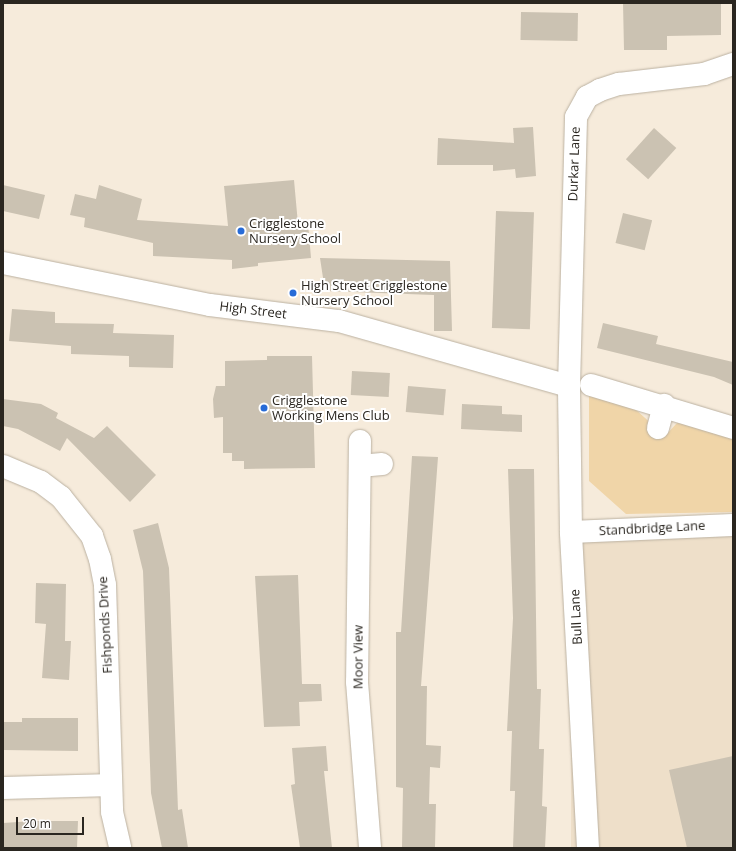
<!DOCTYPE html>
<html>
<head>
<meta charset="utf-8">
<style>
  body { margin:0 }
  #map { position:relative; width:736px; height:851px; overflow:hidden; background:#f6ebdb; font-family:"Open Sans",sans-serif }
  div>[style] { position:absolute }
  .built>* { inset:0; background:#eedfc9; transform-origin:0 0 }
  .green>* { inset:0; background:#f0d5a8 }
  .building>* { inset:0; background:#cbc2b2; transform-origin:0 0 }
  .roads { filter:drop-shadow(0 0 1px #bbb1a1) drop-shadow(0 0 1px #bbb1a1) }
  .minor>* { height:22px; margin:-11px; padding:0 11px; transform-origin:11px; border-radius:11px; background:#fff }
  .dots>* { width:11px; height:11px; translate:-50% -50%; box-sizing:border-box; border:2px solid #fff; border-radius:50% }
  span { translate:-50% -50%; white-space:nowrap; text-align:center; line-height:1.15; -webkit-text-stroke:4px #fff; paint-order:stroke }
  .street-label { font-size:13px; color:#2a2620 }
  .poi-label { font-size:13px; color:#2a2620 }
  .left { translate:0 -50%; text-align:left }
  .frame { position:absolute; inset:0; border:4px solid #2a2620; pointer-events:none }
  .scale { position:absolute; left:16px; top:817px; width:68px; height:18px; box-sizing:border-box; border:2px solid #2a2620; border-top:0; padding-left:5px; font-size:12px; line-height:14px; white-space:nowrap; color:#2a2620; -webkit-text-stroke:3px #fff; paint-order:stroke }
</style>
</head>
<body>
<div id="map">
  <div class="built">
    <i style="left:733px;top:525px;width:323px;height:162px;rotate:90deg"></i>
  </div>
  <div class="green">
    <i style="clip-path:polygon(589px 395px,634px 408px,665px 436px,677px 423px,688px 422px,733px 436px,733px 512px,626px 514px,589px 481px)"></i>
  </div>
  <div class="building">
    <i style="clip-path:polygon(623px 3px,721px 3px,721px 35px,667px 36px,667px 50px,624px 50px)"></i>
    <i style="left:521px;top:12px;width:57px;height:28px;rotate:1deg"></i>
    <i style="clip-path:polygon(533px 127px,536px 176px,516px 178px,515px 169px,493px 171px,493px 165px,437px 165px,438px 138px,514px 143px,513px 128px)"></i>
    <i style="left:654px;top:128px;width:30px;height:42px;rotate:42deg"></i>
    <i style="clip-path:polygon(294px 180px,298px 224px,308px 223px,311px 258px,258px 263px,258px 266px,232px 269px,232px 260px,153px 256px,153px 243px,84px 227px,85px 218px,70px 215px,75px 194px,96px 199px,99px 185px,142px 199px,137px 220px,228px 226px,224px 186px)"></i>
    <i style="clip-path:polygon(3px 185px,45px 195px,39px 219px,3px 211px)"></i>
    <i style="left:496px;top:211px;width:38px;height:117px;rotate:2deg"></i>
    <i style="left:623px;top:213px;width:30px;height:31px;rotate:14deg"></i>
    <i style="clip-path:polygon(320px 258px,450px 261px,452px 331px,434px 331px,434px 295px,325px 291px)"></i>
    <i style="clip-path:polygon(12px 309px,55px 312px,55px 323px,114px 324px,113px 333px,174px 335px,173px 368px,129px 367px,129px 356px,71px 354px,71px 346px,9px 341px)"></i>
    <i style="clip-path:polygon(603px 323px,658px 336px,656px 344px,733px 362px,733px 385px,714px 377px,597px 348px)"></i>
    <i style="clip-path:polygon(267px 356px,312px 356px,315px 468px,244px 469px,244px 461px,232px 461px,232px 453px,223px 453px,223px 417px,214px 418px,213px 399px,216px 386px,225px 386px,225px 361px,267px 360px)"></i>
    <i style="left:352px;top:371px;width:38px;height:24px;rotate:3deg"></i>
    <i style="left:408px;top:386px;width:38px;height:26px;rotate:5deg"></i>
    <i style="clip-path:polygon(3px 399px,41px 404px,58px 413px,56px 418px,94px 438px,107px 426px,156px 475px,130px 502px,67px 438px,60px 451px,18px 429px,3px 426px)"></i>
    <i style="clip-path:polygon(462px 404px,502px 406px,502px 414px,522px 415px,522px 432px,461px 429px)"></i>
    <i style="clip-path:polygon(412px 456px,438px 457px,421px 686px,427px 686px,426px 745px,441px 746px,440px 768px,430px 767px,429px 804px,436px 804px,435px 847px,402px 847px,403px 788px,396px 787px,396px 632px,401px 632px)"></i>
    <i style="clip-path:polygon(508px 469px,534px 469px,537px 689px,541px 689px,539px 749px,544px 749px,542px 806px,547px 807px,545px 848px,513px 848px,515px 791px,510px 791px,512px 731px,507px 731px,513px 618px)"></i>
    <i style="clip-path:polygon(158px 523px,169px 568px,178px 810px,182px 809px,188px 848px,162px 848px,151px 793px,143px 571px,133px 530px)"></i>
    <i style="clip-path:polygon(298px 575px,302px 684px,321px 684px,322px 701px,299px 702px,300px 726px,264px 727px,255px 576px)"></i>
    <i style="clip-path:polygon(36px 583px,66px 584px,65px 641px,71px 641px,69px 680px,42px 678px,46px 624px,35px 623px)"></i>
    <i style="clip-path:polygon(22px 718px,78px 718px,78px 751px,3px 750px,3px 722px,22px 722px)"></i>
    <i style="clip-path:polygon(326px 746px,328px 771px,324px 771px,332px 848px,300px 848px,291px 785px,295px 784px,292px 748px)"></i>
    <i style="clip-path:polygon(733px 756px,733px 848px,687px 848px,669px 770px)"></i>
    <i style="clip-path:polygon(33px 821px,78px 821px,77px 848px,3px 848px,3px 823px)"></i>
  </div>
  <div class="roads">
    <div class="minor">
      <i style="left:3px;top:263px;width:211px;rotate:11.5deg"></i>
      <i style="left:210px;top:305px;width:130px;rotate:7.1deg"></i>
      <i style="left:339px;top:321px;width:239px;rotate:15.8deg"></i>
      <i style="left:591px;top:385px;width:148px;rotate:16.8deg"></i>
      <i style="left:658px;top:428px;width:24px;rotate:-75deg"></i>
      <i style="left:360px;top:441px;width:241px;rotate:90.7deg"></i>
      <i style="left:357px;top:682px;width:167px;rotate:85.5deg"></i>
      <i style="left:3px;top:466px;width:41px;rotate:22.8deg"></i>
      <i style="left:41px;top:482px;width:25px;rotate:37deg"></i>
      <i style="left:61px;top:497px;width:50px;rotate:51.5deg"></i>
      <i style="left:92px;top:536px;width:24px;rotate:71deg"></i>
      <i style="left:100px;top:559px;width:26px;rotate:79deg"></i>
      <i style="left:105px;top:585px;width:227px;rotate:88.2deg"></i>
      <i style="left:112px;top:812px;width:37px;rotate:77deg"></i>
      <i style="left:360px;top:466px;width:22px;rotate:-5deg"></i>
      <i style="left:571px;top:532px;width:162px;rotate:-2.5deg"></i>
      <i style="left:3px;top:788px;width:108px;rotate:-1.6deg"></i>
      <i style="left:588px;top:848px;width:316px;rotate:-93.1deg"></i>
      <i style="left:571px;top:532px;width:146px;rotate:-90.8deg"></i>
      <i style="left:569px;top:386px;width:269px;rotate:-88.5deg"></i>
      <i style="left:576px;top:117px;width:23px;rotate:-61deg"></i>
      <i style="left:587px;top:97px;width:15px;rotate:-28deg"></i>
      <i style="left:600px;top:90px;width:20px;rotate:-18deg"></i>
      <i style="left:619px;top:84px;width:86px;rotate:-6.7deg"></i>
      <i style="left:704px;top:74px;width:31px;rotate:-19deg"></i>
    </div>
  </div>
  <div class="dots">
    <i style="left:241px;top:231px;background:#276bd7"></i>
    <i style="left:293px;top:293px;background:#276bd7"></i>
    <i style="left:264px;top:408px;background:#276bd7"></i>
  </div>
  <div class="street-label">
    <span style="left:574px;top:164px;rotate:-88deg">Durkar Lane</span>
    <span style="left:253px;top:310px;rotate:7deg">High Street</span>
    <span style="left:652px;top:528px;rotate:-3deg">Standbridge Lane</span>
    <span style="left:576px;top:617px;rotate:-93deg">Bull Lane</span>
    <span style="left:105px;top:625px;rotate:-93deg">Fishponds Drive</span>
    <span style="left:358px;top:657px;rotate:-90deg">Moor View</span>
  </div>
  <div class="poi-label">
    <span class="left" style="left:249px;top:231px">Crigglestone<br>Nursery School</span>
    <span class="left" style="left:301px;top:293px">High Street Crigglestone<br>Nursery School</span>
    <span class="left" style="left:272px;top:408px">Crigglestone<br>Working Mens Club</span>
  </div>
  <div class="frame"></div>
  <div class="scale">20 m</div>
</div>
</body>
</html>
